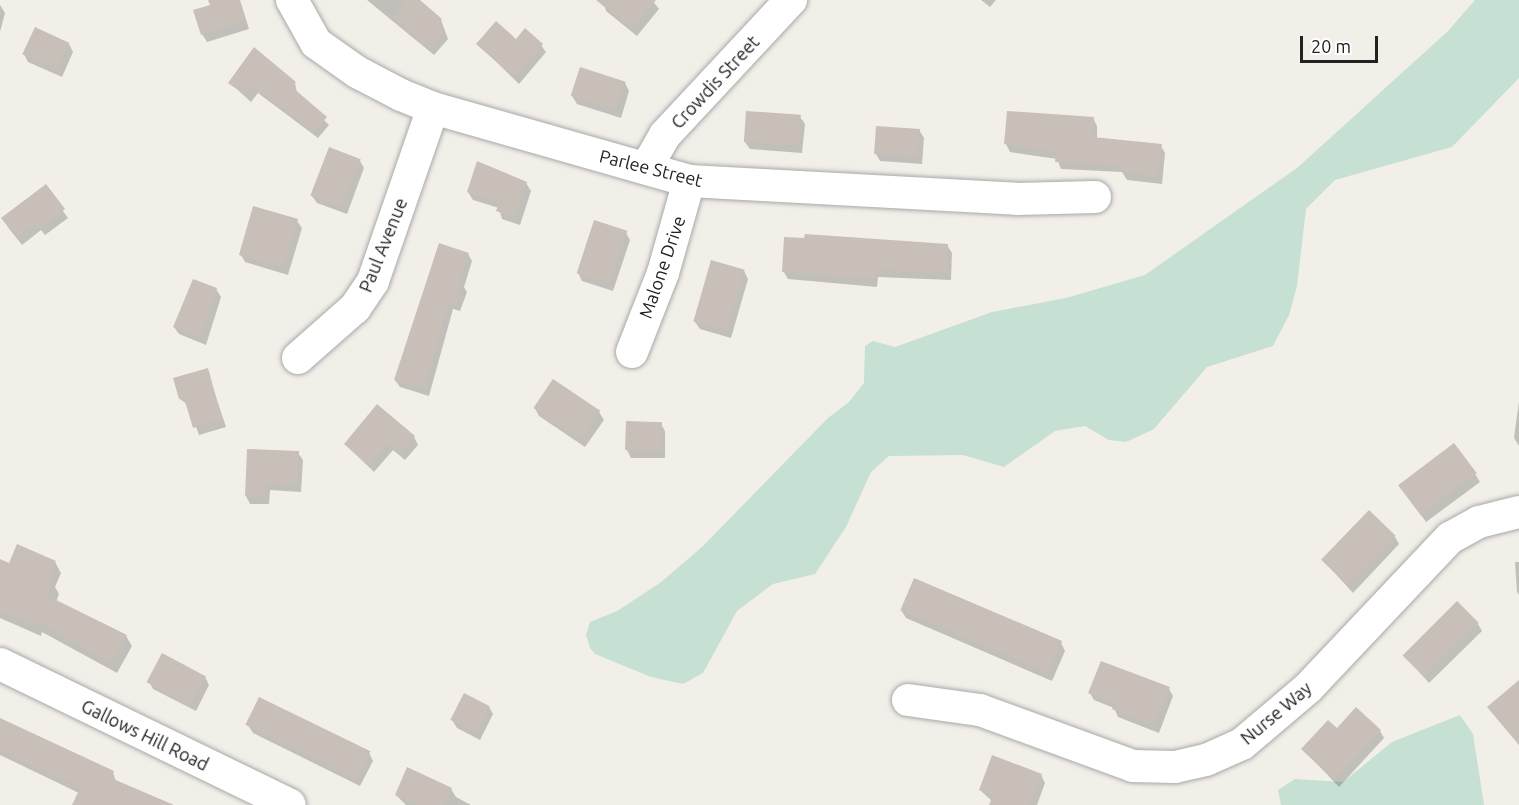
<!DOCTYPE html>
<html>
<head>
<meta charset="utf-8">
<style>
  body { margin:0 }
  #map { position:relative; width:1519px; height:805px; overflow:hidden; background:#f2efe9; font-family:Ubuntu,sans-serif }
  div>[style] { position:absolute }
  .wetland>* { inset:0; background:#c6e0d4 }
  .shadow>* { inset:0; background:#0003 }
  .building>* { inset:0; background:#c7bfb8; transform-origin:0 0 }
  .roads { filter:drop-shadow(0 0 2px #a9a9a9) drop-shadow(0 0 2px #a9a9a9) }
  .street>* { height:32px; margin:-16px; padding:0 16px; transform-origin:16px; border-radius:16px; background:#fff }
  span { translate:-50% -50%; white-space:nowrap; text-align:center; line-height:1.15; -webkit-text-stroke:6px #fff; paint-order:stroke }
  .street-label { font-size:18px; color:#222 }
  .scale { position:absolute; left:1300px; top:36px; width:78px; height:27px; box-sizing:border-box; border:3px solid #222; border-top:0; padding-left:8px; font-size:18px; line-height:21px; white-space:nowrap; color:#222; -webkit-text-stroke:4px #fff; paint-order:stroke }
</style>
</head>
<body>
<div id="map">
  <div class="wetland">
    <i style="clip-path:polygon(1475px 0,1519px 0,1519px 78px,1452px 147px,1335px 180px,1306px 209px,1297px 286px,1289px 315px,1273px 346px,1207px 367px,1154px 429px,1126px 442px,1109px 440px,1085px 426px,1055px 431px,1004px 467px,963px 455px,889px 456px,871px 472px,846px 527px,815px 574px,773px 584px,737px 611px,703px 673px,683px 684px,651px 677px,595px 654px,590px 648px,586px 635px,590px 622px,617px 611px,660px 583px,703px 546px,828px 418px,849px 402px,864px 383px,865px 346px,873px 341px,895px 347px,992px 312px,1066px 298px,1145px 275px,1297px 168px,1447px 32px)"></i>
    <i style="clip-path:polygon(1460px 715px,1473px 734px,1484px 805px,1281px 805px,1278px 790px,1295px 779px,1343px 782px,1392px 742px)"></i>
  </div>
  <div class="shadow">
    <i style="clip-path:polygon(210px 0,240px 0,249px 29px,207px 42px,202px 34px,212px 6px)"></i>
    <i style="clip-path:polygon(367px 0,416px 0,441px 20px,448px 39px,434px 55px)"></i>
    <i style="clip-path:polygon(603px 0,652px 0,659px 9px,637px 36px,606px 11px)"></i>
    <i style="clip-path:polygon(981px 0,996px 0,990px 7px)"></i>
    <i style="clip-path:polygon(0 5px,5px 13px,0 32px)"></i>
    <i style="clip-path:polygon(516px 41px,541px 45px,546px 52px,519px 84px,478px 44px)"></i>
    <i style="clip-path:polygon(69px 44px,73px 52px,62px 77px,28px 62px,24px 54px)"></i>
    <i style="clip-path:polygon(230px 83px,295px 83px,297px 93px,329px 125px,318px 138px,258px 93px,251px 102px)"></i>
    <i style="clip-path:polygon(625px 83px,629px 91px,621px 118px,577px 104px,572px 96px)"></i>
    <i style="clip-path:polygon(800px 117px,805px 124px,802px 153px,750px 149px,745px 142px)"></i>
    <i style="clip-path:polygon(1093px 118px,1097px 126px,1097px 139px,1161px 146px,1165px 153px,1162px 184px,1127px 180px,1122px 172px,1061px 169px,1057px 159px,1010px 152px,1006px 144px)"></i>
    <i style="clip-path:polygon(919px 130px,924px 138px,922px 164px,880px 161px,876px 154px)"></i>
    <i style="clip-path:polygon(360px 161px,364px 168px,347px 214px,317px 203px,312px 196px)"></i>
    <i style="clip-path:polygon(478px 163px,526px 183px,531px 191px,520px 225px,502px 219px,499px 208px,473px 200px,468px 192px)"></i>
    <i style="clip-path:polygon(45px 186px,68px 218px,45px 235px,41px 230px,22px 245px,7px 226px)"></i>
    <i style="clip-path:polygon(297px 221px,302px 228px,288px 275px,245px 262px,241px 255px)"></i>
    <i style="clip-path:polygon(626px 233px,630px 240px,613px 291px,582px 281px,578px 273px)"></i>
    <i style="clip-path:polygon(947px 245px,952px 253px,951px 280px,878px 277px,877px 287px,788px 279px,784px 272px)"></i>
    <i style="clip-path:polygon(468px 254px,472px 261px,464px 287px,467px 292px,460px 311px,453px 309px,429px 396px,400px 387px,395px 380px)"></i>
    <i style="clip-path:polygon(744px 271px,748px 279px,731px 338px,700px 329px,695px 322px)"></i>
    <i style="clip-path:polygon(216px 289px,221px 297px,206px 345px,179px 334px,174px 327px)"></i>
    <i style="clip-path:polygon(207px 370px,226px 427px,199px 435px,188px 405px,180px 399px)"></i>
    <i style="clip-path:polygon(1519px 401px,1519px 446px,1514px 438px)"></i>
    <i style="clip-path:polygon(535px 408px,599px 412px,604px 420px,585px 447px,539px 416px)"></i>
    <i style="clip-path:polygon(661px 424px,665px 431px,665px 458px,631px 458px,627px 450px)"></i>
    <i style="clip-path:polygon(414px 437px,418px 445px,405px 460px,393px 450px,374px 472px,345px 444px)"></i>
    <i style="clip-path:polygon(298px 453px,303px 460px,301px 492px,270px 490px,269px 504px,250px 504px,246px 496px)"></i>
    <i style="clip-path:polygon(1475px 474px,1480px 482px,1426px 522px,1405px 493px)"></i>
    <i style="clip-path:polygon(1395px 537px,1399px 544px,1353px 593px,1323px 560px)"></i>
    <i style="clip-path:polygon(55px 562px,61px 573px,55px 587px,59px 594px,56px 602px,126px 636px,132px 646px,117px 673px,42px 632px,41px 636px,0 618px,0 575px,9px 565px)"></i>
    <i style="clip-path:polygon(1515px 562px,1519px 562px,1519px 595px,1517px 592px)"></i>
    <i style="clip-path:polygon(901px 610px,1061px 643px,1065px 651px,1052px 681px,906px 618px)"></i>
    <i style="clip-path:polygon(1478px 624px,1482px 631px,1429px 683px,1404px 655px)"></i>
    <i style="clip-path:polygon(205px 677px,209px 685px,196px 711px,153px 689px,149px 682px)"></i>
    <i style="clip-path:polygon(1169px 689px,1173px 696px,1159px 733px,1118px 717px,1114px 708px,1094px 700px,1090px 693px)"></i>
    <i style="clip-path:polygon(489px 707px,493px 714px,480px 740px,457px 728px,452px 720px)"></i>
    <i style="clip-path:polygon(0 723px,113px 772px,116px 782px,170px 805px,77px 805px,79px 793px,0 755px)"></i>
    <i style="clip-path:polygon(248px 725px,369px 753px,373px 761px,360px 786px,253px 733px)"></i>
    <i style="clip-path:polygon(1337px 730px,1380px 731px,1384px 738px,1339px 787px,1303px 749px)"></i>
    <i style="clip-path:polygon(1041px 775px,1045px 783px,1037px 805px,991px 805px,992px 801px,980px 790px)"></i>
    <i style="clip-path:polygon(451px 789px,456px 797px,471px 805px,406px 805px,396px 795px)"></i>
  </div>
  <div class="building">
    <i style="clip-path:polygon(208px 0,239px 0,246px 21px,201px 35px,193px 10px,210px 5px)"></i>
    <i style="clip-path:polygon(406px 0,420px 0,442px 19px,438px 24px,445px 30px,430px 49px,392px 17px)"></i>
    <i style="clip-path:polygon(596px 0,656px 0,632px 29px)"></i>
    <i style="clip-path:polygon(496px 21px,516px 39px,525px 28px,543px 44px,514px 77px,476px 44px)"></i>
    <i style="left:35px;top:27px;width:38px;height:30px;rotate:25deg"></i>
    <i style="clip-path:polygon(254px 47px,296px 82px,292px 87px,327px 117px,314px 132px,253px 87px,247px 96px,228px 83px)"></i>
    <i style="left:580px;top:67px;width:48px;height:30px;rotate:18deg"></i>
    <i style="left:746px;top:111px;width:55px;height:31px;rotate:4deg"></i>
    <i style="clip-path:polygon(1007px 111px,1094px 117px,1093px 137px,1162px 144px,1158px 176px,1121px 172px,1122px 165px,1055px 162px,1056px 152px,1004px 144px)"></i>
    <i style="left:876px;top:126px;width:44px;height:28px;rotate:4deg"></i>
    <i style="left:329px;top:147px;width:34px;height:52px;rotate:21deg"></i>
    <i style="clip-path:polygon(477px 161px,527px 182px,515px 218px,496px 211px,499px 203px,467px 192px)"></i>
    <i style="clip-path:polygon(46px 184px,65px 209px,40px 229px,36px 224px,17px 238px,1px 218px)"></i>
    <i style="left:253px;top:206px;width:47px;height:51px;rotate:16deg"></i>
    <i style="left:594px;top:220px;width:35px;height:56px;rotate:18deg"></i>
    <i style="clip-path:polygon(805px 234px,948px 244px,947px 273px,874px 270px,874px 279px,782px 272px,784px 237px,804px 238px)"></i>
    <i style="clip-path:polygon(439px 243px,469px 253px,459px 282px,463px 283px,456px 305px,449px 302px,425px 389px,394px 380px)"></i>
    <i style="left:711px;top:260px;width:35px;height:64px;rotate:16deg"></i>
    <i style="clip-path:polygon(193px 279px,217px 288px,202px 338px,173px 327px)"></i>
    <i style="clip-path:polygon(208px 368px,222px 419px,193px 428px,184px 398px,179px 399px,173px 378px)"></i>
    <i style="left:553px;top:379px;width:57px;height:35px;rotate:34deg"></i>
    <i style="clip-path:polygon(377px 404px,415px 436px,400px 454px,388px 444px,369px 466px,344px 444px)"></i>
    <i style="left:626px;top:421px;width:36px;height:29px;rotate:2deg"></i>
    <i style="left:1454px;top:443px;width:38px;height:70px;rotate:53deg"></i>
    <i style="clip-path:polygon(247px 449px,299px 451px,297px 485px,266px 483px,265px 497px,245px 496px)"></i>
    <i style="left:1369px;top:510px;width:37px;height:69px;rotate:44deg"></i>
    <i style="clip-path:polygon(17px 544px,56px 561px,48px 580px,54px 582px,48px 596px,127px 635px,111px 664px,37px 622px,35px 626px,0 611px,0 559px,9px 563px)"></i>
    <i style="left:914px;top:578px;width:161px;height:35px;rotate:23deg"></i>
    <i style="left:1457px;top:601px;width:31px;height:77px;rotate:45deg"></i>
    <i style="left:162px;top:653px;width:50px;height:33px;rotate:28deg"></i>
    <i style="clip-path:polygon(1101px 661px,1170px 687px,1155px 726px,1112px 709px,1114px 703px,1088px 693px)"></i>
    <i style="clip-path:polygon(1519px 680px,1519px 745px,1487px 707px)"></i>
    <i style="left:464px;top:693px;width:29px;height:30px;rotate:27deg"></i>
    <i style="left:259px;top:697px;width:124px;height:31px;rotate:26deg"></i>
    <i style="clip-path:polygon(1356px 707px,1381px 730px,1334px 780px,1301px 749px,1328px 720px,1337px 728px)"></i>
    <i style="clip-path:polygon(0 718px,114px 771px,111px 778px,174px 805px,72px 805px,80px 788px,0 751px)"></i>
    <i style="clip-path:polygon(992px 755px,1042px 774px,1030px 805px,989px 805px,993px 796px,979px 790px)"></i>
    <i style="clip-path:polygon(407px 767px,452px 788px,445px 805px,417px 805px,395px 795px)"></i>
  </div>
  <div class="roads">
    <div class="street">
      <i style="left:292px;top:0;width:49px;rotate:60.8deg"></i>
      <i style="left:316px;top:43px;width:50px;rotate:35.3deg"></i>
      <i style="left:357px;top:72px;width:50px;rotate:27.6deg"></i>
      <i style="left:401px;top:95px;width:35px;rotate:22deg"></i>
      <i style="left:433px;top:108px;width:266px;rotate:15.9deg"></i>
      <i style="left:689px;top:181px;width:328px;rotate:3.1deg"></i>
      <i style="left:1017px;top:199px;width:78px;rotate:-1.5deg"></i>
      <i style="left:646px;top:168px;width:38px;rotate:-60deg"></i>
      <i style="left:665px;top:135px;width:185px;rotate:-47deg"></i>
      <i style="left:632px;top:352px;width:85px;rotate:-68.6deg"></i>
      <i style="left:663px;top:273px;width:96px;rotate:-74.2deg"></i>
      <i style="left:298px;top:358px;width:76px;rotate:-41.3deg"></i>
      <i style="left:355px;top:308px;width:32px;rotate:-56deg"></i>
      <i style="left:373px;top:281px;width:183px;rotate:-70.9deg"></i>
      <i style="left:0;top:664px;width:322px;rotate:25.9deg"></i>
      <i style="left:908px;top:700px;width:73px;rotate:7.9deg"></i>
      <i style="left:980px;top:710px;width:163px;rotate:20.1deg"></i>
      <i style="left:1133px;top:766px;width:42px;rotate:1.4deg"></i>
      <i style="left:1175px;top:767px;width:32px;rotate:-13deg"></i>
      <i style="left:1206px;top:760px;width:39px;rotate:-24deg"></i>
      <i style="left:1242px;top:744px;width:87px;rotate:-40.3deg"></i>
      <i style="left:1308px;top:688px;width:207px;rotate:-46.6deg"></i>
      <i style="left:1450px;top:538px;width:33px;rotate:-29deg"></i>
      <i style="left:1479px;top:522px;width:41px;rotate:-14deg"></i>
    </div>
  </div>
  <div class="street-label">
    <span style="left:715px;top:82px;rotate:-47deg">Crowdis Street</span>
    <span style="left:651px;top:168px;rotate:14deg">Parlee Street</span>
    <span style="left:383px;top:245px;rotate:-68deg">Paul Avenue</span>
    <span style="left:662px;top:267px;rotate:-71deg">Malone Drive</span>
    <span style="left:1276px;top:713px;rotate:-40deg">Nurse Way</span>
    <span style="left:145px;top:735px;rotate:26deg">Gallows Hill Road</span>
  </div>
  <div class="scale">20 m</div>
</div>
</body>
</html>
